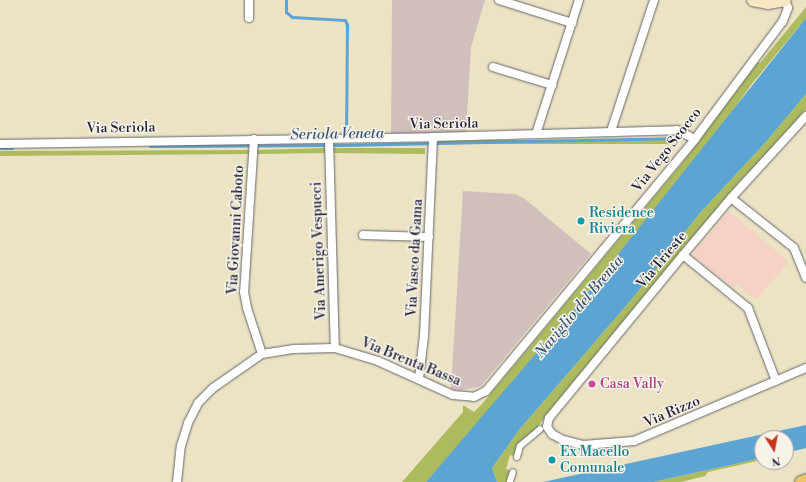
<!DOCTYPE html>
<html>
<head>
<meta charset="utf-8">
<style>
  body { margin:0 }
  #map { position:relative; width:806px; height:482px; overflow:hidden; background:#ebe3c4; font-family:"Libre Bodoni",serif }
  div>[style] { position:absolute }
  .built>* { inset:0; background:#f6d2c4 }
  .industrial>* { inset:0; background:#d1bfbe }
  .green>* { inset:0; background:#adbb5e; transform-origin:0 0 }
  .water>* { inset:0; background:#5ca5d3 }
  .stream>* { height:3px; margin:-1.5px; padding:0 1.5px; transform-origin:1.5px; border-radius:1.5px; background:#5ca5d3 }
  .roads { filter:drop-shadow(0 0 1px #68666b) drop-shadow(0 0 1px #68666b) }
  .pedestrian>* { height:6px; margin:-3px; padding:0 3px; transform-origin:3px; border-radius:3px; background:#fff }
  .minor>* { height:8px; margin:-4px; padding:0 4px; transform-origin:4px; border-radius:4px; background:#fff }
  .secondary>* { height:12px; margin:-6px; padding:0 6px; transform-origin:6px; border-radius:6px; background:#f8e7c3 }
  .primary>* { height:13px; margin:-6.5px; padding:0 6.5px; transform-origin:6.5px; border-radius:6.5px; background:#eec469 }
  .dots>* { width:11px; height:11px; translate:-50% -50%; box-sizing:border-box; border:2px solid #f7f3e8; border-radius:50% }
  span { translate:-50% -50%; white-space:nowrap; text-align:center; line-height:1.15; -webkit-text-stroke:3px #f7f3e8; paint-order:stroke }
  .street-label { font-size:14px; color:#22223b }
  .culture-label { font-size:14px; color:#0d838f }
  .left { translate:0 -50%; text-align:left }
  .hotel-label { font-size:14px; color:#b23c85 }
  .water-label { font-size:15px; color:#395678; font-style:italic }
  .north { position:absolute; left:754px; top:430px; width:40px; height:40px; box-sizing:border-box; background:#f7f3e8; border:1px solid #a29fa3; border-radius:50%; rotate:169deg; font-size:11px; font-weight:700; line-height:16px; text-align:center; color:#22223b }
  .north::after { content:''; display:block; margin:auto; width:14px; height:18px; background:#c8321e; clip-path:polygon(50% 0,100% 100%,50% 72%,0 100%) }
</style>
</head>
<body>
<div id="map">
  <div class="built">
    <i style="clip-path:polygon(729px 211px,789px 262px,756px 300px,737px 284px,734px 288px,692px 255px)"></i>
  </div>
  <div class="industrial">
    <i style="clip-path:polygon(392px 0,485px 0,471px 47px,466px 133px,391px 134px)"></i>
    <i style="clip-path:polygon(463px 191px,515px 194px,525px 199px,591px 254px,481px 386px,458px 391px,451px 388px)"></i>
  </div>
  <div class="green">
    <i style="clip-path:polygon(806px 7px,806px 18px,751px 85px,705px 149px,495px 404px,426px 482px,402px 482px,463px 412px,463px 405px,474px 412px,482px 404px,683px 162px,758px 62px,760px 63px)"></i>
    <i style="clip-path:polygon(806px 94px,806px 109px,781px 139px,738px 183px,534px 431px,518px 446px,513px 456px,510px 455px,506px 469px,511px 471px,508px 482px,497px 482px,492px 468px,519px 430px,631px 300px,700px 213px,765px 143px)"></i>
    <i style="left:674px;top:140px;width:4px;height:236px;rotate:90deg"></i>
    <i style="clip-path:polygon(325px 148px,325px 153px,256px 154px,256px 150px)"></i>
    <i style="clip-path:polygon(332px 148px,425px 148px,425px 154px,332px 153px)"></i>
    <i style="clip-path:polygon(250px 150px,250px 154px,0 156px,0 151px)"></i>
    <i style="clip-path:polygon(762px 458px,762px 460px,708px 472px,705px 476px,681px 482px,653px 482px)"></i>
  </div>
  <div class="water">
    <i style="clip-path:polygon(806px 18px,806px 94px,765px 143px,700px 213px,631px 300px,519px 430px,492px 468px,497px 482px,426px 482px,580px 302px)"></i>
    <i style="clip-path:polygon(806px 425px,806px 448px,786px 453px,786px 438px,762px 438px,762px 458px,653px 482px,543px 482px)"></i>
  </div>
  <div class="stream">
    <i style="left:286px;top:0;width:12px;rotate:90deg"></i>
    <i style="left:286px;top:12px;width:8px;rotate:40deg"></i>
    <i style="left:292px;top:17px;width:53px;rotate:3.2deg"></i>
    <i style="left:345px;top:20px;width:5px;rotate:68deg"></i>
    <i style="left:347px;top:25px;width:109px;rotate:90.5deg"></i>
    <i style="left:150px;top:146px;width:196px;rotate:-0.3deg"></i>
    <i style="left:346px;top:145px;width:328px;rotate:-1.2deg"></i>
    <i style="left:0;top:148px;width:12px"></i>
  </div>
  <div class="roads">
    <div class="pedestrian">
      <i style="left:517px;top:457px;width:11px;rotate:-75deg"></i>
      <i style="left:520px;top:446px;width:26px;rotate:-40deg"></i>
      <i style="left:510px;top:481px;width:9px;rotate:-72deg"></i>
    </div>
    <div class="minor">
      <i style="left:499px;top:0;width:77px;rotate:17.5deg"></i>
      <i style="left:249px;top:18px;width:18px;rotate:-90deg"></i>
      <i style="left:493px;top:67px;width:62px;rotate:17deg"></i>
      <i style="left:806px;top:116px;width:111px;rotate:132.4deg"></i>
      <i style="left:731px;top:198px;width:75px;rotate:130.1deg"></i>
      <i style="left:683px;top:255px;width:211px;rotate:129.4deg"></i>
      <i style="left:549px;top:418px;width:9px;rotate:103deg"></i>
      <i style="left:547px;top:427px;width:9px;rotate:54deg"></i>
      <i style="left:552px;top:434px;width:13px;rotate:29deg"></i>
      <i style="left:563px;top:440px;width:21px;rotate:14deg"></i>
      <i style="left:583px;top:445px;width:51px;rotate:-4.5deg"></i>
      <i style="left:634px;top:441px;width:187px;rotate:-23deg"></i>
      <i style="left:611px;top:131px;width:138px;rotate:-71.8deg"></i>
      <i style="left:536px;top:134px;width:141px;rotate:-72.2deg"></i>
      <i style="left:254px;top:139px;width:153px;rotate:93.7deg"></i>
      <i style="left:244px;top:292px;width:16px;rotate:79deg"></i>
      <i style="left:247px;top:308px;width:48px;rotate:71.9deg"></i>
      <i style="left:329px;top:139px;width:209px;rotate:88.4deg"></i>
      <i style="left:0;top:144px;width:433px;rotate:-0.9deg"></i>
      <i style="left:433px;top:137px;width:244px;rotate:-1.6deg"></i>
      <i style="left:677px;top:130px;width:20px;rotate:27deg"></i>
      <i style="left:731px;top:198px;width:80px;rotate:38.4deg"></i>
      <i style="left:794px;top:248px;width:32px;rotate:68deg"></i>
      <i style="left:363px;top:235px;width:66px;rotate:1.7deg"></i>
      <i style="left:683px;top:255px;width:84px;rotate:39.2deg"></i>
      <i style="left:748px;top:308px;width:78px;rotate:69deg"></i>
      <i style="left:419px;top:379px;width:43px;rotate:-83.4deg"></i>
      <i style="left:424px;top:336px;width:199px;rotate:-87.4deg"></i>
      <i style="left:177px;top:482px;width:36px;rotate:-84deg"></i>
      <i style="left:181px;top:446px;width:24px;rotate:-73deg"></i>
      <i style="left:188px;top:423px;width:22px;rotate:-63deg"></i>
      <i style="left:198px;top:403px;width:21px;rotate:-45deg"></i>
      <i style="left:213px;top:388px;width:60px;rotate:-34.8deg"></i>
      <i style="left:262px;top:354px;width:31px;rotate:-9deg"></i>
      <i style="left:293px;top:349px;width:42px;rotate:-1.4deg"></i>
      <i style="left:335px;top:348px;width:45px;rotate:16.8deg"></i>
      <i style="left:378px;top:361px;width:82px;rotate:24.4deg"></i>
      <i style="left:453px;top:395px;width:21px;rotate:5deg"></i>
      <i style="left:474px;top:397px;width:13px;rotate:-27deg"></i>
      <i style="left:486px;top:391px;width:327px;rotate:-50.3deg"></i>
      <i style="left:695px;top:139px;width:147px;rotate:-53.3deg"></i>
      <i style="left:783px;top:21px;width:14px;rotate:-69deg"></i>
      <i style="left:788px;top:8px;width:9px;rotate:-111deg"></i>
    </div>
    <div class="secondary">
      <i style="left:753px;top:0;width:15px;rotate:11deg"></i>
      <i style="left:768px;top:3px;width:17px;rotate:-10deg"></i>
    </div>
    <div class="primary">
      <i style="left:801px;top:482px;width:5px;rotate:-22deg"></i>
    </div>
  </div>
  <div class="dots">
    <i style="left:581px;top:221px;background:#0f9aa8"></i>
    <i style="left:592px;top:384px;background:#d1479c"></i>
    <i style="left:552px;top:460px;background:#0f9aa8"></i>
  </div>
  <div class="street-label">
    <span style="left:444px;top:124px;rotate:-1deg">Via Seriola</span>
    <span style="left:121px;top:128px;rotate:-1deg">Via Seriola</span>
    <span style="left:667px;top:150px;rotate:-52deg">Via Vego Scocco</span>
    <span style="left:236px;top:230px;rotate:-87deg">Via Giovanni Caboto</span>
    <span style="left:319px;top:251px;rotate:-92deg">Via Amerigo Vespucci</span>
    <span style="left:415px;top:258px;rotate:-87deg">Via Vasco da Gama</span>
    <span style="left:662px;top:260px;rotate:-50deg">Via Trieste</span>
    <span style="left:411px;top:362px;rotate:22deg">Via Brenta Bassa</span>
    <span style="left:672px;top:412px;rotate:-23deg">Via Rizzo</span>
  </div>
  <div class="culture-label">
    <span class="left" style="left:589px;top:221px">Residence<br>Riviera</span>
    <span class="left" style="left:560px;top:460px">Ex Macello<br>Comunale</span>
  </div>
  <div class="hotel-label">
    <span class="left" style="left:600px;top:384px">Casa Vally</span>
  </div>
  <div class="water-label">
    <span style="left:337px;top:134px;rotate:-1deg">Seriola Veneta</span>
    <span style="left:579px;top:307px;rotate:-50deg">Naviglio del Brenta</span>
  </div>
  <div class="north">N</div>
</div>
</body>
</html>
